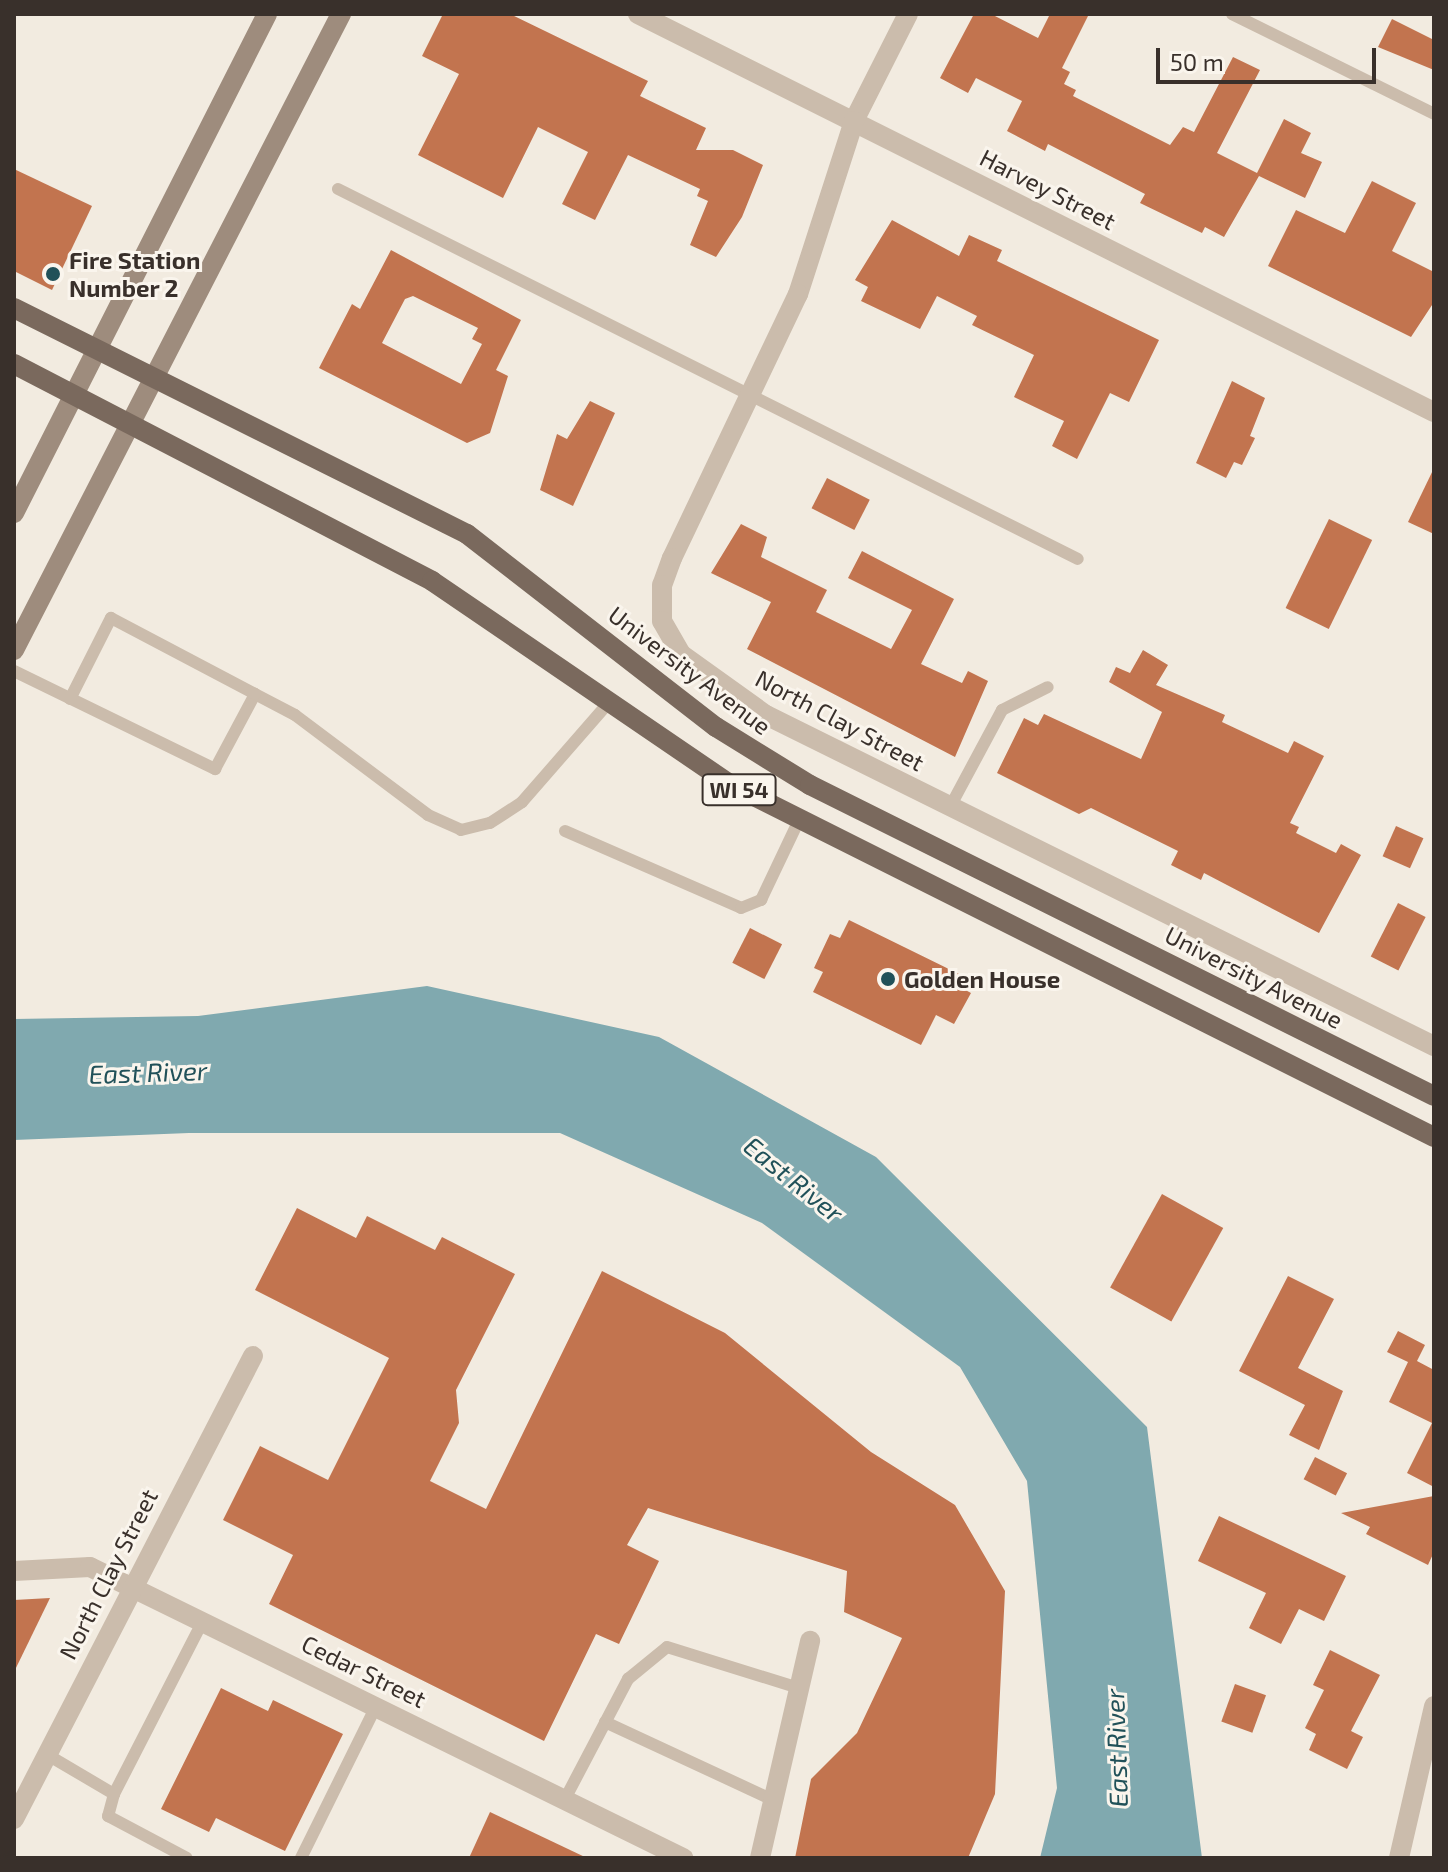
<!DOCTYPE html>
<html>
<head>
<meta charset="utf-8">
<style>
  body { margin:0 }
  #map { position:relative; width:1448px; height:1872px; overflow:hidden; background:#f2ebe0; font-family:"Exo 2",sans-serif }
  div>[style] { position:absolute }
  .water>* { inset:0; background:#80a9af }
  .building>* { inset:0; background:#c2744f; transform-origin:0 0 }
  .service>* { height:12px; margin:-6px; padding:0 6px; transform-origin:6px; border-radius:6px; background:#cbbcac }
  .minor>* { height:20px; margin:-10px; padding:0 10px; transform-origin:10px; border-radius:10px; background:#cbbcac }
  .secondary>* { height:20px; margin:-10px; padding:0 10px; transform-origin:10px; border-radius:10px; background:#9e8c7d }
  .primary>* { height:20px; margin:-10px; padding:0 10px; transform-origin:10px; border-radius:10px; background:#7a695d }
  .dots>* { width:22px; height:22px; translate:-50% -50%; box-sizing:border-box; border:4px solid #faf5ed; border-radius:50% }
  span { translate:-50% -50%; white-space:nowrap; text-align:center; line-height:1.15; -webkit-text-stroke:6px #faf5ed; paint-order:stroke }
  .shield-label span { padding:2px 6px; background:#faf5ed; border:2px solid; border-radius:6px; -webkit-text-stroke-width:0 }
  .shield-label { font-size:22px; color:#39302b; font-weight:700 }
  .street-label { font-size:24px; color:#39302b }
  .poi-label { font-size:24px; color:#39302b; font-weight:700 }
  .left { translate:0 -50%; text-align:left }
  .water-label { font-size:26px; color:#215159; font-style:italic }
  .frame { position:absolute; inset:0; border:16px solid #39302b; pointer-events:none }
  .scale { position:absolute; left:1156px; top:48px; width:220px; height:36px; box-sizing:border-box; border:4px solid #39302b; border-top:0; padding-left:10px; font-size:24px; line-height:28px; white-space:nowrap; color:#39302b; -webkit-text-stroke:6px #faf5ed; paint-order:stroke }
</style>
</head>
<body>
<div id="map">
  <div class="water">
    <i style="clip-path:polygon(427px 986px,659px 1037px,876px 1157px,1147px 1427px,1202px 1858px,1040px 1858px,1057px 1788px,1027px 1481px,960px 1367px,762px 1223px,560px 1133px,189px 1133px,14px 1140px,14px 1019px,198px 1016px)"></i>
  </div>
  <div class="building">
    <i style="clip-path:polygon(443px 14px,510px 14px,648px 81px,640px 96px,706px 128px,696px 150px,733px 150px,763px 165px,742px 217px,716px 257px,690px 245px,708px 201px,697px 196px,700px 189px,628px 155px,595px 220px,562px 204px,588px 152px,538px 127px,503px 198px,418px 155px,459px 74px,422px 56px)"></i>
    <i style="clip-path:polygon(974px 14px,991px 14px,1038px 38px,1050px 14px,1089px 14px,1062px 68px,1070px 72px,1064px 84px,1076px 90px,1073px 96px,1170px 145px,1183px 127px,1194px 132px,1233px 57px,1260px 70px,1217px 153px,1257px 173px,1284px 119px,1311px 133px,1301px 153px,1322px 162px,1305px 198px,1259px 176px,1224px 237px,1205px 227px,1202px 233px,1140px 203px,1145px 194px,1048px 144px,1045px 151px,1007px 131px,1022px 101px,976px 78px,968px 93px,940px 78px)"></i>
    <i style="clip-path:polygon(1392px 19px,1434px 40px,1434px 70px,1378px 47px)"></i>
    <i style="clip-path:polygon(14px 169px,92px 206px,52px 290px,14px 271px)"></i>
    <i style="clip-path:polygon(1372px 181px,1416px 203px,1392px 251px,1434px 272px,1434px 302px,1411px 337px,1268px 266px,1296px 210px,1345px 233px)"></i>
    <i style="clip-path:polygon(892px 220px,959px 256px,969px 235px,1002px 250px,997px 261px,1159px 340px,1129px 402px,1110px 393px,1077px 459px,1052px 446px,1064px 421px,1014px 397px,1034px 355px,972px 325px,977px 316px,937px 296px,920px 329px,861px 301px,868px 287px,855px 280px)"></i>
    <i style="clip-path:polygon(evenodd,391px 250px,521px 320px,496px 370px,508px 376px,490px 433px,467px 443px,319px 368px,352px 304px,360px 309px,391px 250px,413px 296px,478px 328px,472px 339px,482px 344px,461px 384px,382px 343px,405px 299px,413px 296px)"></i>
    <i style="clip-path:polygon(1232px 381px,1265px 398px,1250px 436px,1255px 438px,1242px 465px,1234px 462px,1226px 478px,1196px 463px)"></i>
    <i style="clip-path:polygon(590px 401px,615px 413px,573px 506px,540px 490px,557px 434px,567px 439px)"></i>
    <i style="clip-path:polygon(1434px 468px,1434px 534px,1408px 522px)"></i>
    <i style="left:827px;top:478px;width:48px;height:34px;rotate:27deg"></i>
    <i style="left:1329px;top:519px;width:48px;height:99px;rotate:26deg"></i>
    <i style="clip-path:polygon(741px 524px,767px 537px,761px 557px,827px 590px,816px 612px,891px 649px,912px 610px,848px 578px,862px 551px,954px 599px,921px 664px,962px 683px,968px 671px,988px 681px,955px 757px,747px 649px,771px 602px,711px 573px)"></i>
    <i style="clip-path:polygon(1143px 650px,1168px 665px,1156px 685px,1225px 715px,1222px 722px,1288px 753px,1294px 741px,1324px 756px,1290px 823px,1299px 827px,1296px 833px,1336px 853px,1341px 844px,1361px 855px,1319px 933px,1204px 873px,1201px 880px,1171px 865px,1178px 851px,1091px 808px,1079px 814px,997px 773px,1024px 718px,1038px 725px,1044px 714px,1141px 759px,1162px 712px,1109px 682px,1116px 667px,1130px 673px)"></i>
    <i style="left:1396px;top:826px;width:30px;height:33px;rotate:24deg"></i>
    <i style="left:1398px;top:903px;width:31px;height:60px;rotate:27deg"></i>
    <i style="clip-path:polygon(849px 920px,959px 974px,954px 984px,971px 993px,954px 1024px,936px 1015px,921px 1045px,813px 992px,823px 972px,814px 968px,830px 934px,840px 938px)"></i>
    <i style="left:750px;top:928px;width:36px;height:39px;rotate:27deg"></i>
    <i style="left:1162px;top:1194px;width:70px;height:107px;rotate:29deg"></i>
    <i style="clip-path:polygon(297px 1208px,356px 1238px,367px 1216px,435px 1250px,442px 1237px,515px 1274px,456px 1390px,459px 1423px,430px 1481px,486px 1509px,602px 1271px,725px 1333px,871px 1452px,955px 1505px,1005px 1591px,995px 1794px,968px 1858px,795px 1858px,811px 1779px,857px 1733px,902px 1638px,844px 1612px,847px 1571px,648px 1508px,627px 1545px,659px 1561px,619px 1644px,596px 1634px,544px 1741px,269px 1604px,293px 1555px,223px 1520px,260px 1446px,328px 1480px,389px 1358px,255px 1290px)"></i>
    <i style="clip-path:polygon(1288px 1276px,1334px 1299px,1298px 1368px,1343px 1391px,1319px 1450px,1289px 1435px,1305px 1405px,1239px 1371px)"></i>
    <i style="clip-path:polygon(1398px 1331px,1425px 1345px,1417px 1361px,1434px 1370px,1434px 1487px,1407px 1473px,1432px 1423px,1389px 1402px,1408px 1362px,1387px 1352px)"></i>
    <i style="left:1315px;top:1457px;width:36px;height:25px;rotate:27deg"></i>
    <i style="clip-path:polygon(1434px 1496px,1434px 1552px,1428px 1565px,1366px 1534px,1370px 1527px,1341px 1513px)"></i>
    <i style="clip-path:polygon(1219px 1516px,1346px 1576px,1324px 1621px,1299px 1609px,1281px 1644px,1249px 1628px,1266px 1593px,1198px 1561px)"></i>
    <i style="clip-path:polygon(50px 1598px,14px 1672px,14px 1600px)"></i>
    <i style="clip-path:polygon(1330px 1650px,1380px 1675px,1351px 1731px,1363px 1737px,1347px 1769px,1309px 1750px,1316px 1734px,1305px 1728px,1324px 1690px,1313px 1685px)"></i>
    <i style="left:1235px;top:1684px;width:33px;height:40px;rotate:20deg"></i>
    <i style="clip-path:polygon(221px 1688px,268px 1711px,273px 1700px,343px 1734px,285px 1851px,216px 1818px,209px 1832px,161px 1809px)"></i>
    <i style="clip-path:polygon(490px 1812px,587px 1858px,469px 1858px)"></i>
  </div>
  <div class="service">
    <i style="left:1232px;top:14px;width:225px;rotate:26.3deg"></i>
    <i style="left:338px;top:189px;width:827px;rotate:26.57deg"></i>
    <i style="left:14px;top:671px;width:224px;rotate:26deg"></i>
    <i style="left:215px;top:769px;width:85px;rotate:-61.9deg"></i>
    <i style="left:255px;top:694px;width:45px;rotate:27.7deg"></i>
    <i style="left:295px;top:715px;width:166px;rotate:36.9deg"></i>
    <i style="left:428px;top:815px;width:36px;rotate:24deg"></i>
    <i style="left:461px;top:830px;width:30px;rotate:-14deg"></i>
    <i style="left:490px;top:823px;width:38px;rotate:-33deg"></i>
    <i style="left:522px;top:802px;width:134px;rotate:-48.9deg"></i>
    <i style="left:70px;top:699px;width:91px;rotate:-63.2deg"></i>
    <i style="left:111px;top:618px;width:163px;rotate:27.8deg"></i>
    <i style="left:950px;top:807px;width:110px;rotate:-61.8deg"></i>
    <i style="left:1002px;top:710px;width:51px;rotate:-26.6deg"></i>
    <i style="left:565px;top:831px;width:192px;rotate:23.6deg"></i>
    <i style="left:741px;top:908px;width:22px;rotate:-22deg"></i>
    <i style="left:761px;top:900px;width:86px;rotate:-64.6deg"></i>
    <i style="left:605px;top:1722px;width:185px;rotate:24.9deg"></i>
    <i style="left:46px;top:1754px;width:79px;rotate:30.5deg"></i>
    <i style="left:114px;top:1794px;width:23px;rotate:105deg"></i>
    <i style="left:108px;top:1816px;width:89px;rotate:28deg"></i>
    <i style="left:114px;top:1794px;width:195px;rotate:-62.8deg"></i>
    <i style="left:565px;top:1799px;width:136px;rotate:-62.3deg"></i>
    <i style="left:628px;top:1679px;width:50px;rotate:-39.4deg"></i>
    <i style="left:667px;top:1647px;width:138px;rotate:17.3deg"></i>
    <i style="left:301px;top:1858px;width:169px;rotate:-63.7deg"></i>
  </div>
  <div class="minor">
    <i style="left:638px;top:14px;width:890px;rotate:26.57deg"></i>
    <i style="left:908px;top:14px;width:120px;rotate:116.8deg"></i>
    <i style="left:854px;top:121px;width:182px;rotate:107.9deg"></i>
    <i style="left:798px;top:294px;width:293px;rotate:115.5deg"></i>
    <i style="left:672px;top:558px;width:29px;rotate:110deg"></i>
    <i style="left:662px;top:585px;width:36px;rotate:90deg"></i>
    <i style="left:662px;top:621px;width:38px;rotate:60deg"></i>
    <i style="left:681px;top:654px;width:105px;rotate:35.7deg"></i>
    <i style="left:766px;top:715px;width:746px;rotate:26.36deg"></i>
    <i style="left:14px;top:1571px;width:76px;rotate:-3deg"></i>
    <i style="left:90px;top:1567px;width:661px;rotate:26.14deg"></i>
    <i style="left:14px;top:1819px;width:521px;rotate:-62.7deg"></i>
    <i style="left:760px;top:1858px;width:223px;rotate:-77deg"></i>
    <i style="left:1399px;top:1858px;width:156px;rotate:-77deg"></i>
  </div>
  <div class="secondary">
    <i style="left:14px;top:513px;width:559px;rotate:-63.11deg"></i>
    <i style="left:14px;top:650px;width:715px;rotate:-62.79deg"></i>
  </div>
  <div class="primary">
    <i style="left:14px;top:308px;width:506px;rotate:26.51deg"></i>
    <i style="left:467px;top:534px;width:315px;rotate:37.8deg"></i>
    <i style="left:716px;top:727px;width:110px;rotate:31.7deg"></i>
    <i style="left:810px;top:785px;width:697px;rotate:26.49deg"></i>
    <i style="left:14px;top:364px;width:471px;rotate:27.4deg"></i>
    <i style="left:432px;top:581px;width:358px;rotate:34.3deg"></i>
    <i style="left:728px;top:783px;width:790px;rotate:26.63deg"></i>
  </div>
  <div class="dots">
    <i style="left:53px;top:274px;background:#215159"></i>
    <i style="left:888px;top:979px;background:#215159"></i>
  </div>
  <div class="shield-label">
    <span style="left:739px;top:790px">WI 54</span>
  </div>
  <div class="street-label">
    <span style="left:1048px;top:189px;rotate:27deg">Harvey Street</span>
    <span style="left:690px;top:670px;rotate:37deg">University Avenue</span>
    <span style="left:840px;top:720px;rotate:28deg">North Clay Street</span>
    <span style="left:1254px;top:977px;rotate:27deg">University Avenue</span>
    <span style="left:108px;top:1574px;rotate:-63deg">North Clay Street</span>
    <span style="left:364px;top:1671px;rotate:26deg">Cedar Street</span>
  </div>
  <div class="poi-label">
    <span class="left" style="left:69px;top:274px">Fire Station<br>Number 2</span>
    <span class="left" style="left:904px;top:979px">Golden House</span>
  </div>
  <div class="water-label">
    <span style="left:148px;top:1072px;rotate:-2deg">East River</span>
    <span style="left:794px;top:1179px;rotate:39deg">East River</span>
    <span style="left:1116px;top:1748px;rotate:-92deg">East River</span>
  </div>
  <div class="frame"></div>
  <div class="scale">50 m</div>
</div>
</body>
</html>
